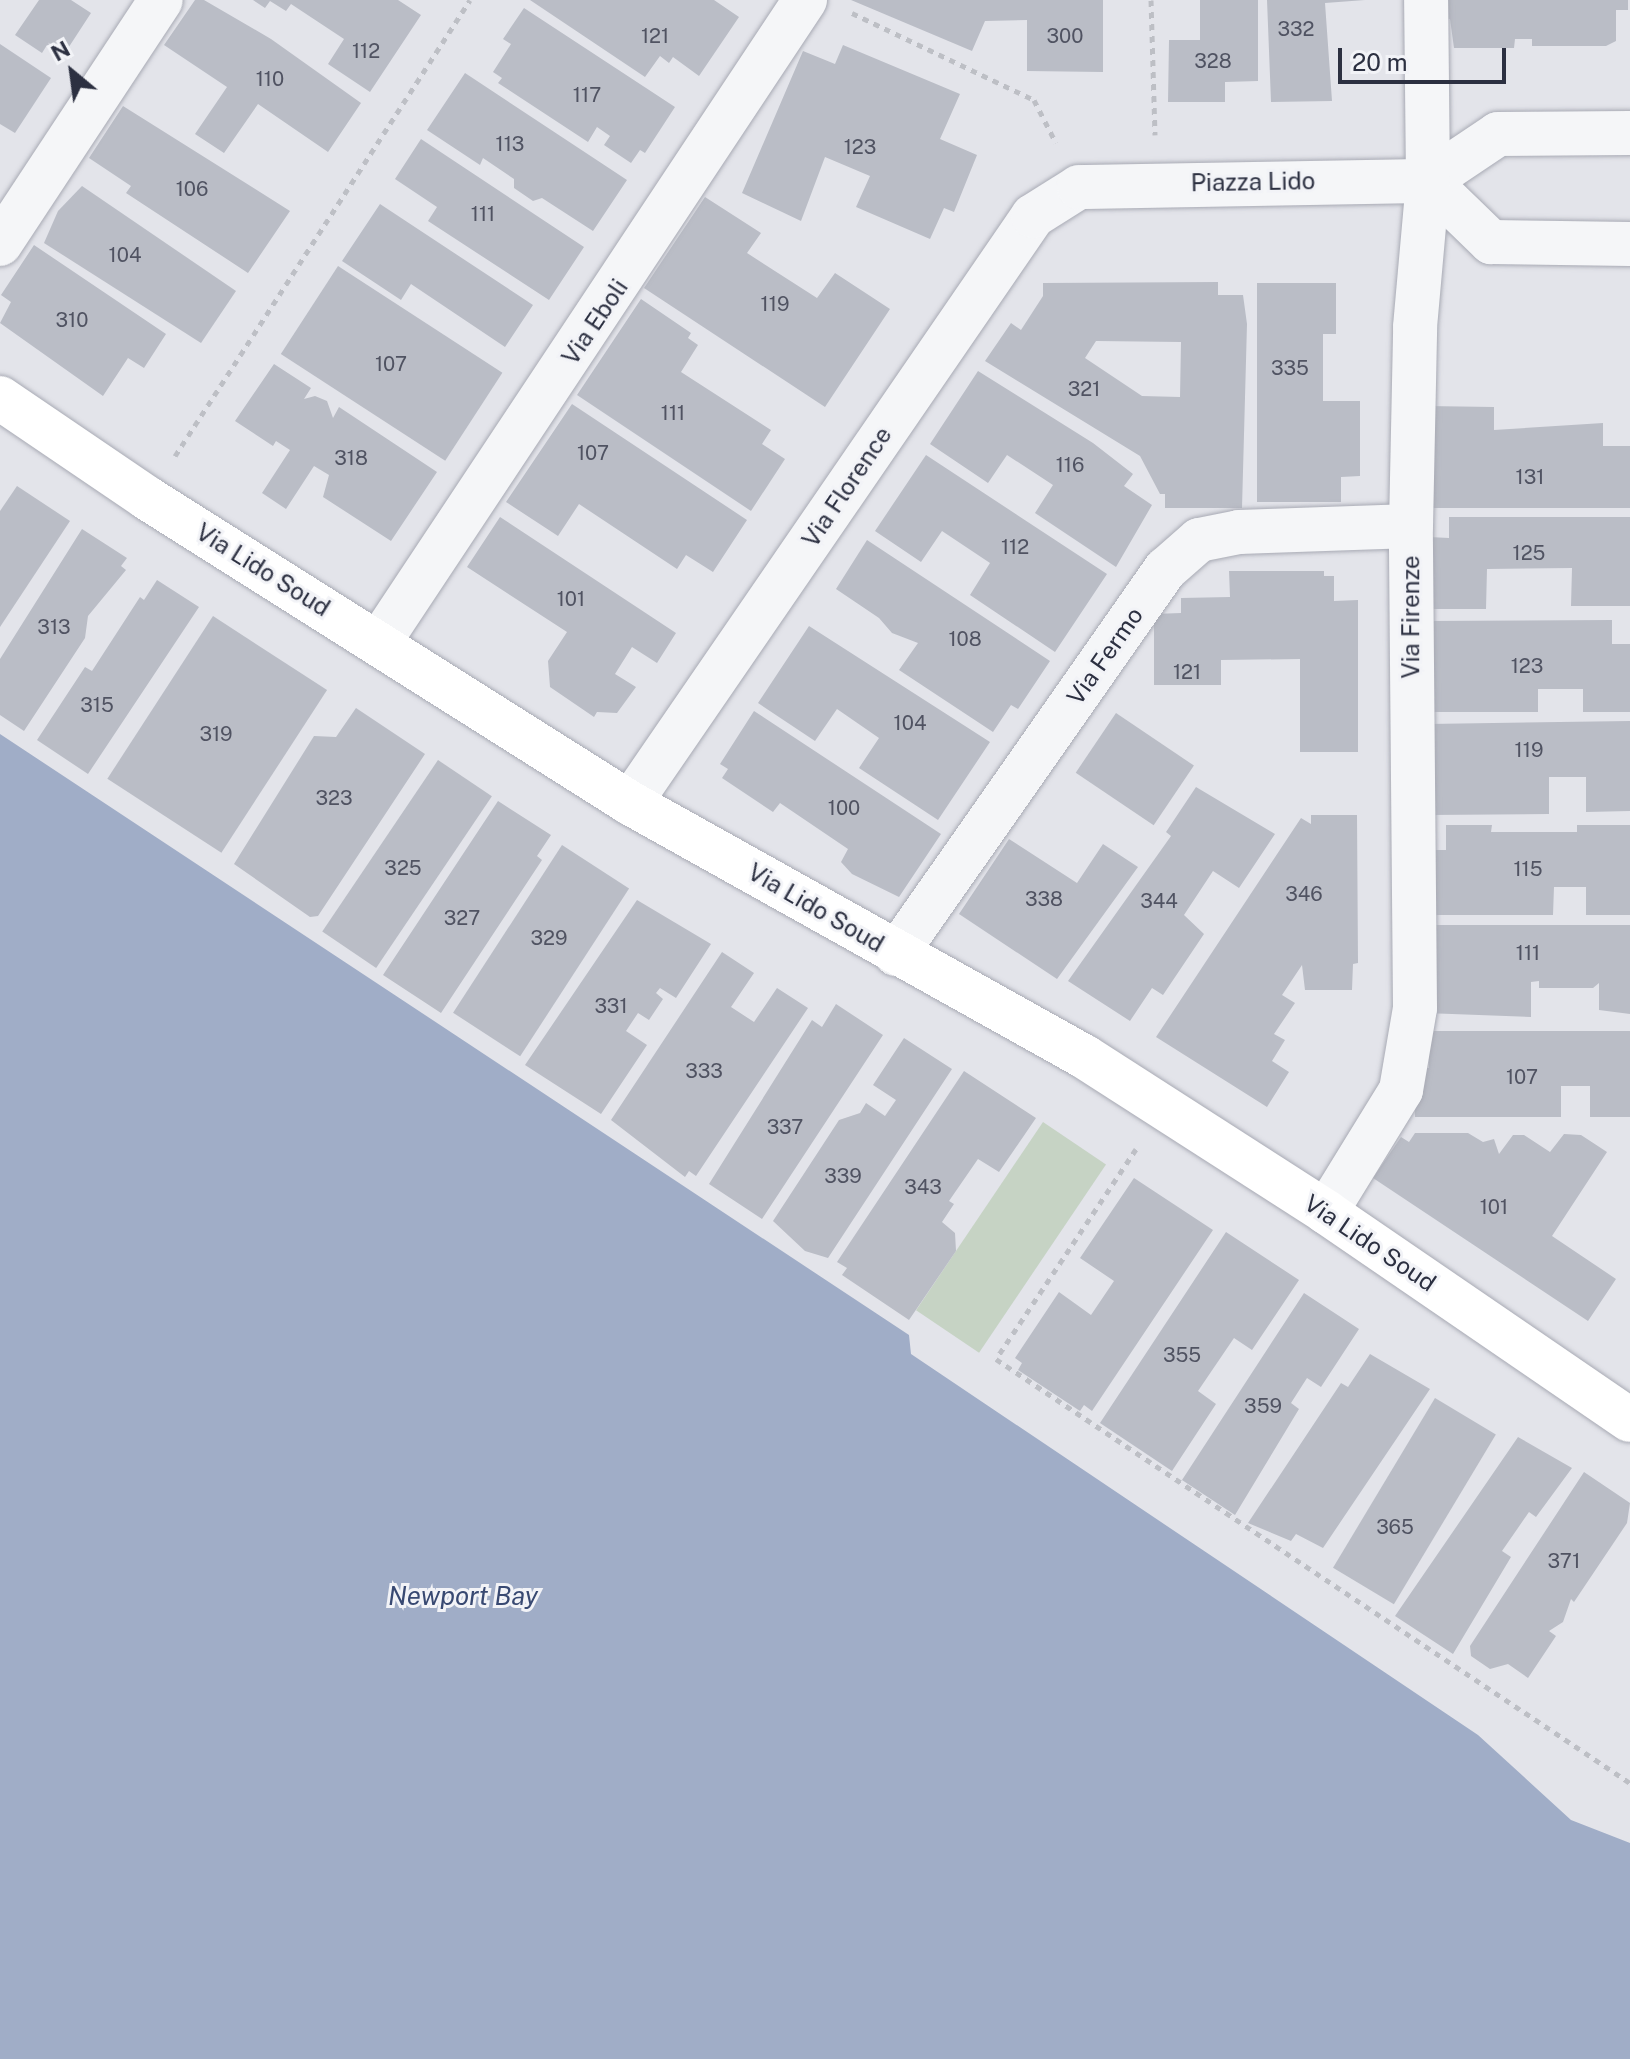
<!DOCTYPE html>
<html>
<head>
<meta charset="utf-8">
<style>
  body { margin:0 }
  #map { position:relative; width:1630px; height:2059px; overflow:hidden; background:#e3e4ea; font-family:"Public Sans",sans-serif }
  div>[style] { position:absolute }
  .green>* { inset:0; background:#c6d3c4; transform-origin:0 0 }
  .water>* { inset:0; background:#a0adc7 }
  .building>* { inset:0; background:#babdc6; transform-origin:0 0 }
  .path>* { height:5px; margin-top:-2.5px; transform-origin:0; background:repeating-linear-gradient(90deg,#bdbfc5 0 6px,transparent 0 12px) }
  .roads { filter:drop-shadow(0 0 2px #a8aab4) drop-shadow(0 0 2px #a8aab4) }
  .street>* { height:44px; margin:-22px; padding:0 22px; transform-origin:22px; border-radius:22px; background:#f5f6f8 }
  .secondary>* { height:44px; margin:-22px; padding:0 22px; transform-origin:22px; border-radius:22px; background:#fff }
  span { translate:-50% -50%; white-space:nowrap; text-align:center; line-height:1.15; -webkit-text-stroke:6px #f2f3f7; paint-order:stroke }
  .number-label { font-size:20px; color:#505362 }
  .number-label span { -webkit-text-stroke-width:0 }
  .street-label { font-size:24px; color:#2c3041 }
  .water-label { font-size:26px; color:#384972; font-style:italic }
  .north { position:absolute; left:32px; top:32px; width:80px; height:80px; -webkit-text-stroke:6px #f2f3f7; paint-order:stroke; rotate:331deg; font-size:22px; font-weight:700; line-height:32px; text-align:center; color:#2c3041 }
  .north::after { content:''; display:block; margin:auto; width:28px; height:36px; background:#2c3041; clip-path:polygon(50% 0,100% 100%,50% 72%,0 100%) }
  .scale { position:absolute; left:1338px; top:48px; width:168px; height:36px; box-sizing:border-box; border:4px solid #2c3041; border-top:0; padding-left:10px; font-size:24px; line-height:28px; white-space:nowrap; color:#2c3041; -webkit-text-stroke:6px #f2f3f7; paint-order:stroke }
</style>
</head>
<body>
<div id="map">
  <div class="green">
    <i style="left:1043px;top:1122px;width:76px;height:227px;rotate:34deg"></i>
  </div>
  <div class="water">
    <i style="clip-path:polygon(0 734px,909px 1335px,911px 1354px,1478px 1735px,1571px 1820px,1630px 1843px,1630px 2059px,0 2059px)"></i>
  </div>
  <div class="building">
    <i style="clip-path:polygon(39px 0,71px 0,91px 13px,63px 56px,47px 45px,42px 53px,15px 35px)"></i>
    <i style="clip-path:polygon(195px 0,204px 0,271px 39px,361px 103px,328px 152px,258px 104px,224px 153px,195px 134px,227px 87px,164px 45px)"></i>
    <i style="clip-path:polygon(253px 0,398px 0,421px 15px,370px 92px,328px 64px,344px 39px,291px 4px,286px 11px,270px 1px,265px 8px)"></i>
    <i style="clip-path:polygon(530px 0,714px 0,739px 17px,699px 76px,673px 57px,669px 63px,660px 56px,645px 77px)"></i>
    <i style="clip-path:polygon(851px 0,1103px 0,1103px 72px,1027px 71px,1027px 20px,985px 21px,972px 51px)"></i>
    <i style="clip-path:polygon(1200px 0,1258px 0,1258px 81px,1225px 82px,1225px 102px,1168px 102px,1169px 40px,1200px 40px)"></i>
    <i style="clip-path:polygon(1267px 0,1365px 0,1325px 3px,1332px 101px,1271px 102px)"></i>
    <i style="clip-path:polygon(1441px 0,1628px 0,1628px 10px,1616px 10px,1616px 41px,1606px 46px,1532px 46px,1532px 39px,1515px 39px,1514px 48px,1454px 48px,1450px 19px,1441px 18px)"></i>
    <i style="clip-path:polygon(524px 8px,675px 107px,645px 153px,640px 150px,631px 163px,604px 145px,610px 136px,597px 127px,588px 142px,498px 83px,502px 78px,493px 72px,511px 44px,503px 39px)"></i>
    <i style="clip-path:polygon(0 44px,51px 78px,15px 133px,0 124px)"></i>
    <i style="clip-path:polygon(843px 45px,960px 94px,940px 139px,977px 155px,954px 212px,944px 208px,930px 239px,856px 207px,870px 176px,825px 157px,801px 221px,742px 193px,803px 51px,835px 64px)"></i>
    <i style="clip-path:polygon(465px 73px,627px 180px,593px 231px,542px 198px,533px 201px,514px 188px,514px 179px,483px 158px,480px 165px,427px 130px)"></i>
    <i style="clip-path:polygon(123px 106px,290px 211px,248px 273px,126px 193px,131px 186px,89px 158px)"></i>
    <i style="clip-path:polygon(421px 139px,584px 247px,549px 300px,428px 221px,437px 207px,395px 179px)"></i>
    <i style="clip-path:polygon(82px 186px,236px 291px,201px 343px,44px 243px,58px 211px)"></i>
    <i style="clip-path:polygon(705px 197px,761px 233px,747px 253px,817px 298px,835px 273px,890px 309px,825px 407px,644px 288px)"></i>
    <i style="clip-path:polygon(380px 204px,533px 305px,505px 347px,411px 284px,401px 300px,342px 261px)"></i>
    <i style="clip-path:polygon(34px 245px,166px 334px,144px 368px,128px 358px,103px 396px,0 323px,11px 302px,1px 295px)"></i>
    <i style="left:338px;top:266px;width:196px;height:105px;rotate:33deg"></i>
    <i style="clip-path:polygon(evenodd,1218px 282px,1218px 295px,1243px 295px,1247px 324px,1242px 508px,1165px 508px,1165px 494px,1160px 494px,1140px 456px,985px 361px,1011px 323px,1021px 330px,1043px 296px,1043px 283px,1218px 282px,1096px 341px,1181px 342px,1180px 397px,1142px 396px,1085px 358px,1096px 341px)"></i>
    <i style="clip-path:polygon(1257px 283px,1336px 283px,1336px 334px,1323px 334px,1323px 401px,1360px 401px,1360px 476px,1341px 477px,1341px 502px,1257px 502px)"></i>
    <i style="clip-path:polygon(641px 299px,691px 333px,688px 338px,698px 345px,681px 372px,771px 430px,762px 444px,785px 459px,751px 511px,577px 395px)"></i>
    <i style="clip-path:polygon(274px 364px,311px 388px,304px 399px,315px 396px,327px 401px,333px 418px,339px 407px,437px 472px,391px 541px,323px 497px,329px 475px,314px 466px,286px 509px,262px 493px,290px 450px,276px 441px,273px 446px,235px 421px)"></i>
    <i style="clip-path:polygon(978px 371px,1093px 443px,1133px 474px,1124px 486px,1152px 505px,1116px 567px,1035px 513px,1053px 485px,1007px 455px,988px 483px,930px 444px)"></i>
    <i style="clip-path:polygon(572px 404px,747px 520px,713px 572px,686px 555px,677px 569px,579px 504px,558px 536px,506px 502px)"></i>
    <i style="clip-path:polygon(1426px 406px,1494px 407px,1494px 430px,1603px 423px,1603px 446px,1630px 446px,1630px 508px,1429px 508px)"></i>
    <i style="clip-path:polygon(926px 455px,1107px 574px,1055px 652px,970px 595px,990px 563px,942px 531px,921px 562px,875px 531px)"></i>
    <i style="clip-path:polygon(17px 486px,70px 521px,0 627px,0 511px)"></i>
    <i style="clip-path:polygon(500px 517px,676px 633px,657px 663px,632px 647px,615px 674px,636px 687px,617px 713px,597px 712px,594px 717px,550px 687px,548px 661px,567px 632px,467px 567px)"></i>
    <i style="clip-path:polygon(1449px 517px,1630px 517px,1630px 606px,1571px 606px,1572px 568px,1487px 569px,1486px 609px,1428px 609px,1429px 537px,1449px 538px)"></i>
    <i style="clip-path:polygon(82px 529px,127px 558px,121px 566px,126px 570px,88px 616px,85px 638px,24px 731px,0 715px,0 659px)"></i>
    <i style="clip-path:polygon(867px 540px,1050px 661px,1018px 709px,1011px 705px,993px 732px,899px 670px,918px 643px,892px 633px,879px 618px,836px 589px)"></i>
    <i style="clip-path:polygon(1229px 571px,1324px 571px,1324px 576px,1334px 576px,1334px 601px,1358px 600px,1358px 752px,1300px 752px,1300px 659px,1221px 660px,1221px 685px,1154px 685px,1154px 614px,1181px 613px,1181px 598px,1230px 597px)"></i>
    <i style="clip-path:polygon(157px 580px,199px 607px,88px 774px,37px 740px,85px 667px,92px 671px,140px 597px,144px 600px)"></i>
    <i style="left:213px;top:616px;width:136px;height:194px;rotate:33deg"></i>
    <i style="clip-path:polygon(1612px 620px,1612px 644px,1630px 644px,1630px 712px,1583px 712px,1583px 689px,1538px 689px,1538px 712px,1425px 712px,1425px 621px)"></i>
    <i style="clip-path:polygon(809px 626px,990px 742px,938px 820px,859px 768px,879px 738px,837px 709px,815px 741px,758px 703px)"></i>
    <i style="clip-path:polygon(356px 708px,425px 754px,318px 916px,310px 917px,234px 864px,314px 736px,336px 737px)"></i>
    <i style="clip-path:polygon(754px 711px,941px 834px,899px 897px,852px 874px,841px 862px,848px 849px,780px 803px,773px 812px,722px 778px,728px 769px,720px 764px)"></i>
    <i style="left:1116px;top:713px;width:94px;height:72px;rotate:34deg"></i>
    <i style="clip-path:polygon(1630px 721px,1630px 811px,1586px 812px,1586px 777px,1549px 777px,1549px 814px,1428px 815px,1428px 724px)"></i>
    <i style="left:438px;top:760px;width:65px;height:207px;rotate:34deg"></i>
    <i style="clip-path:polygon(1196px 787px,1275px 834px,1239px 888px,1213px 871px,1184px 915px,1204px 934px,1163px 995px,1152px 988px,1130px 1021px,1068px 981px,1171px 836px,1166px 832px)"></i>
    <i style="clip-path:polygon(498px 801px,551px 835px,537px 856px,542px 860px,441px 1013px,383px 975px)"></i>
    <i style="clip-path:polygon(1311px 815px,1357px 815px,1358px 963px,1353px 964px,1352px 990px,1305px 990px,1302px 965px,1282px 995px,1295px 1003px,1274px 1034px,1285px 1040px,1272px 1061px,1289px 1072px,1267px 1107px,1156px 1037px,1301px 818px,1311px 824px)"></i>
    <i style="clip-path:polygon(1446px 825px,1492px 825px,1491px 832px,1577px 832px,1577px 825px,1630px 825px,1630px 915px,1586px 915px,1586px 887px,1554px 887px,1553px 915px,1425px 915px,1426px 850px,1446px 850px)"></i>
    <i style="clip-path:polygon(1009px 839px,1077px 883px,1103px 844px,1138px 867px,1057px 979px,959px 914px)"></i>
    <i style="left:562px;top:845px;width:80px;height:200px;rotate:33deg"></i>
    <i style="clip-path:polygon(637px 900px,711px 944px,676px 998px,660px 988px,656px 993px,663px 999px,649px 1020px,638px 1013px,626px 1031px,647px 1045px,601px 1114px,525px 1065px)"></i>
    <i style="clip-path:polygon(1426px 925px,1630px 925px,1630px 1014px,1599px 1010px,1599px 983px,1593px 988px,1539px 988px,1539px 981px,1531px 982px,1531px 1017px,1425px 1013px)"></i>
    <i style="clip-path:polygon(722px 952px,754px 973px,731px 1007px,754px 1022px,777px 988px,808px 1008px,696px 1176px,689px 1171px,685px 1177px,611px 1120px)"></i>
    <i style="clip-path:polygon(836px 1004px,883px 1035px,762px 1219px,709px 1184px,812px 1020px,822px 1027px)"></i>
    <i style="clip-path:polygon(1428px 1031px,1630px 1031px,1630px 1117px,1590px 1117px,1590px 1086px,1561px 1086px,1561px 1117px,1415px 1117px,1414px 1069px,1429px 1068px)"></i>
    <i style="clip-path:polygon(904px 1038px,952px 1069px,828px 1258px,805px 1251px,773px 1221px,839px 1120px,860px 1113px,866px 1103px,885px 1116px,896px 1100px,873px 1085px)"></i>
    <i style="clip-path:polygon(964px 1071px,1036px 1118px,999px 1172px,978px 1159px,949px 1201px,954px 1204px,942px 1222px,955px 1233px,956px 1251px,909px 1320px,842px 1275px,847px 1268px,837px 1262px)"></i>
    <i style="clip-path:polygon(1415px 1133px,1468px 1133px,1483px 1142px,1494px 1139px,1499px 1154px,1513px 1135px,1524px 1135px,1550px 1152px,1564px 1134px,1581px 1135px,1607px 1152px,1552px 1236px,1616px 1279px,1588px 1321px,1373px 1178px,1401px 1137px,1409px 1142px)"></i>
    <i style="clip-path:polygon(1134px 1178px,1213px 1230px,1092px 1411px,1084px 1405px,1080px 1411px,1018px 1370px,1022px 1363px,1015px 1358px,1059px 1292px,1091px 1315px,1114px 1281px,1080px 1258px)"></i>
    <i style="clip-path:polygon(1226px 1232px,1299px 1280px,1252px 1350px,1234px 1338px,1198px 1391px,1216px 1404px,1172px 1471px,1100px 1423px)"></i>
    <i style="clip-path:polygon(1304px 1293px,1359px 1329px,1321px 1387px,1307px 1378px,1291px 1403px,1299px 1409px,1235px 1515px,1182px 1480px)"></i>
    <i style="clip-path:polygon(1370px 1354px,1430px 1389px,1323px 1548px,1296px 1534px,1291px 1541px,1248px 1523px,1341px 1383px,1348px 1387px)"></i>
    <i style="left:1435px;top:1398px;width:71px;height:198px;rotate:31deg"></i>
    <i style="clip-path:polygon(1518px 1437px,1572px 1468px,1536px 1517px,1529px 1512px,1502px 1551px,1511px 1557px,1453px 1654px,1395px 1616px)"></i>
    <i style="clip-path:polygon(1584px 1472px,1630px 1503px,1627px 1523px,1574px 1602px,1571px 1599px,1563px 1622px,1549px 1631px,1556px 1636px,1528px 1678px,1508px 1664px,1490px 1669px,1471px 1656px,1470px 1646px)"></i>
  </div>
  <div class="path">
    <i style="left:1151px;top:0;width:135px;rotate:88.3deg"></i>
    <i style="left:852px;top:13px;width:202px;rotate:25.5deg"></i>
    <i style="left:1034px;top:100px;width:48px;rotate:62.9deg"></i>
    <i style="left:175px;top:456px;width:543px;rotate:-57.1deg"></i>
    <i style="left:1136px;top:1149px;width:252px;rotate:123.7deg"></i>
    <i style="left:996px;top:1359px;width:763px;rotate:33.77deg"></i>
  </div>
  <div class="roads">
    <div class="street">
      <i style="left:1428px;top:181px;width:88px;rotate:44.1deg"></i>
      <i style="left:1491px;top:242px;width:139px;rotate:0.8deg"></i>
      <i style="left:0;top:244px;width:292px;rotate:-56.6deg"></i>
      <i style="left:380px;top:641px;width:769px;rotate:-56.45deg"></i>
      <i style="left:630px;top:803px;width:712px;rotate:-55.53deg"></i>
      <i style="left:1033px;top:216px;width:54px;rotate:-32.2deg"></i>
      <i style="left:1079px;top:187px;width:349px;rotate:-1deg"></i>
      <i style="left:1428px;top:181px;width:84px;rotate:-33.9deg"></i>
      <i style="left:1498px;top:134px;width:132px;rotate:-0.4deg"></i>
      <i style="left:896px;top:954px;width:470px;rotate:-55deg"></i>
      <i style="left:1166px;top:569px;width:44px;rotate:-41.3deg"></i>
      <i style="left:1199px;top:540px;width:41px;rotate:-11.3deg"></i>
      <i style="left:1239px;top:532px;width:172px;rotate:-2deg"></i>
      <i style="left:1326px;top:1212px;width:143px;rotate:-58.4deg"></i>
      <i style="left:1401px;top:1090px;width:83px;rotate:-80.3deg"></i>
      <i style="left:1415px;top:1008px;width:482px;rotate:-90.5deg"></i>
      <i style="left:1411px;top:526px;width:199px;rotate:-88.8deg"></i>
      <i style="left:1415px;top:327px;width:147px;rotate:-84.9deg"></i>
      <i style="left:1428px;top:181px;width:181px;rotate:-90.6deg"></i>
    </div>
    <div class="secondary">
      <i style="left:0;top:398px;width:178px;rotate:34.2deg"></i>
      <i style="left:147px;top:498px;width:571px;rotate:32.27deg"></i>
      <i style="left:630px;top:803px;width:521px;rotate:29.17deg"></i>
      <i style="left:1085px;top:1057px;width:287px;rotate:32.7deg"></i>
      <i style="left:1326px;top:1212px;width:368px;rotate:34.4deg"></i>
    </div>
  </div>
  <div class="number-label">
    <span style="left:1296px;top:29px">332</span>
    <span style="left:655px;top:36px">121</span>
    <span style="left:1065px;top:36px">300</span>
    <span style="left:366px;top:51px">112</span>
    <span style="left:1213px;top:61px">328</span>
    <span style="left:270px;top:79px">110</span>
    <span style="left:587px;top:95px">117</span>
    <span style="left:510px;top:144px">113</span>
    <span style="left:860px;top:147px">123</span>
    <span style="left:192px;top:189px">106</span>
    <span style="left:483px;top:214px">111</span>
    <span style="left:125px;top:255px">104</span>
    <span style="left:775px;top:304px">119</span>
    <span style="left:72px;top:320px">310</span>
    <span style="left:391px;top:364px">107</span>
    <span style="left:1290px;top:368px">335</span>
    <span style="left:1084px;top:389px">321</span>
    <span style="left:673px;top:413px">111</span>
    <span style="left:593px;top:453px">107</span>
    <span style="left:351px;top:458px">318</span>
    <span style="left:1070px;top:465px">116</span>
    <span style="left:1530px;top:477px">131</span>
    <span style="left:1015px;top:547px">112</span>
    <span style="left:1529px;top:553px">125</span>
    <span style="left:571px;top:599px">101</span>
    <span style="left:54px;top:627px">313</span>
    <span style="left:965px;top:639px">108</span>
    <span style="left:1527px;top:666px">123</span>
    <span style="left:1187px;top:672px">121</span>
    <span style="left:97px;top:705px">315</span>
    <span style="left:910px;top:723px">104</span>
    <span style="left:216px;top:734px">319</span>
    <span style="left:1529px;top:750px">119</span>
    <span style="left:334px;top:798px">323</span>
    <span style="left:844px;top:808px">100</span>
    <span style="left:403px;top:868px">325</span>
    <span style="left:1528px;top:869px">115</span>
    <span style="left:1304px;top:894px">346</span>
    <span style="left:1044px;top:899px">338</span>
    <span style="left:1159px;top:901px">344</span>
    <span style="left:462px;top:918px">327</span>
    <span style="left:549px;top:938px">329</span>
    <span style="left:1528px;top:953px">111</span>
    <span style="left:611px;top:1006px">331</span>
    <span style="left:704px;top:1071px">333</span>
    <span style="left:1522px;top:1077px">107</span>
    <span style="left:785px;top:1127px">337</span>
    <span style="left:843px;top:1176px">339</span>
    <span style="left:923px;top:1187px">343</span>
    <span style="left:1494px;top:1207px">101</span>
    <span style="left:1182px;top:1355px">355</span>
    <span style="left:1263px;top:1406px">359</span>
    <span style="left:1395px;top:1527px">365</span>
    <span style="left:1564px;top:1561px">371</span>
  </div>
  <div class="street-label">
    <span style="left:1253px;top:182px;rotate:-1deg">Piazza Lido</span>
    <span style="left:595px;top:322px;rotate:-56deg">Via Eboli</span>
    <span style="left:847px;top:487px;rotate:-56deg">Via Florence</span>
    <span style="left:263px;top:570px;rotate:32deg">Via Lido Soud</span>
    <span style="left:1411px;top:617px;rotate:-90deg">Via Firenze</span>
    <span style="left:1105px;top:656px;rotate:-55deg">Via Fermo</span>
    <span style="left:816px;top:908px;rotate:30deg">Via Lido Soud</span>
    <span style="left:1370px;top:1243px;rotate:34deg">Via Lido Soud</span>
  </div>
  <div class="water-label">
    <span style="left:463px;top:1596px">Newport Bay</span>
  </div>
  <div class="north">N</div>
  <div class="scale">20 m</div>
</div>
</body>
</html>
